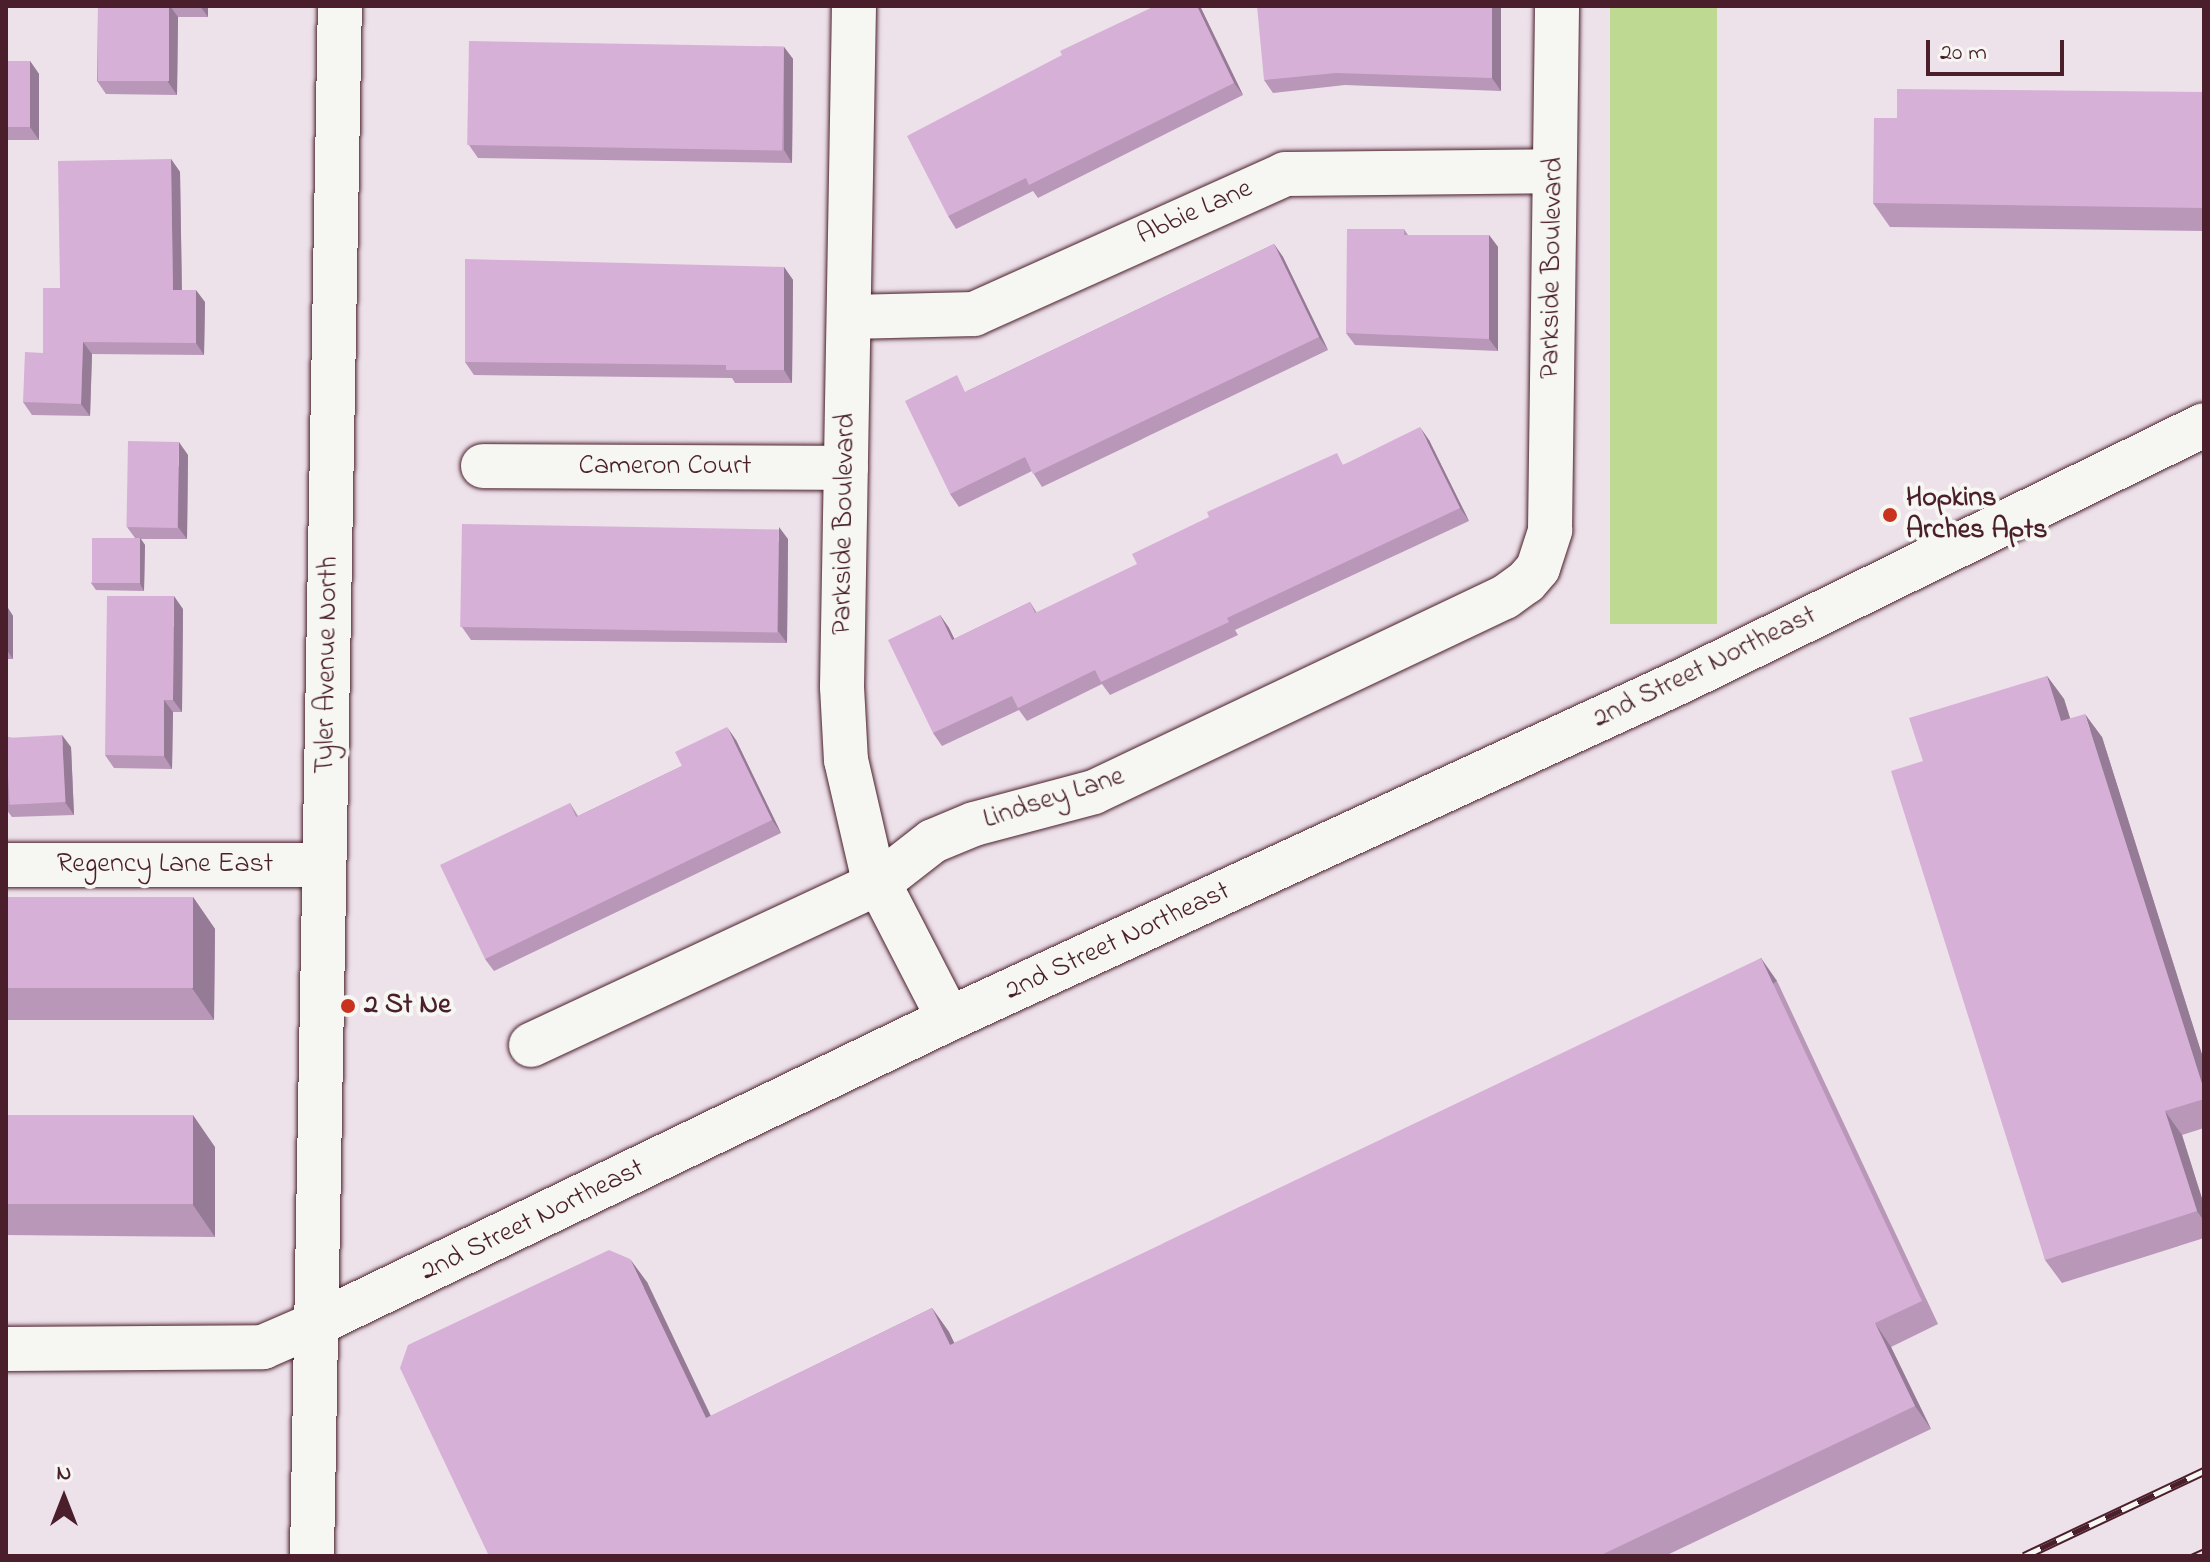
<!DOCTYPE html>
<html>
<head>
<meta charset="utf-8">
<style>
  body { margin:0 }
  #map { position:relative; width:2210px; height:1562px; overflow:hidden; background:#ede1ea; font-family:"Indie Flower",sans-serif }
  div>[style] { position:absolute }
  .green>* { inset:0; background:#beda92; transform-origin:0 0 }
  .roads { filter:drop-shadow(0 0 2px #4a1f2b) drop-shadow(0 0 2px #4a1f2b) }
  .minor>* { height:44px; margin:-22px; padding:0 22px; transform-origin:22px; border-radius:22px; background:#f6f6f2 }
  .tertiary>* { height:44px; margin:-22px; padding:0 22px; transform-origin:22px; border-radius:22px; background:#f6f6f2 }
  .tram>* { height:2px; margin:-1px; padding:0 1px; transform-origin:1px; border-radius:1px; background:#4a1f2b }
  .rail>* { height:9px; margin-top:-4.5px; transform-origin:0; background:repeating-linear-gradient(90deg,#f6f6f2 0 18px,#4a1f2b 0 36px); box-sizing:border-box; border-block:2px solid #4a1f2b }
  .wall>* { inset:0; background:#b997b9 }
  .shaded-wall>* { inset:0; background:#967b96; transform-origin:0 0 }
  .building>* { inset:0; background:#d7b0d7; transform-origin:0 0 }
  .dots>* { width:22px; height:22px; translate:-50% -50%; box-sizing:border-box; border:4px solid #f6f6f2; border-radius:50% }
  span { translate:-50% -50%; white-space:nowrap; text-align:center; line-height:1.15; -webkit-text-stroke:8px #f6f6f2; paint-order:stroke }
  .street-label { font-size:28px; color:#4a1f2b }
  .poi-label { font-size:28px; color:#4a1f2b; font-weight:700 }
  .left { translate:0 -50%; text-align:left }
  .frame { position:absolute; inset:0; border:8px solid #4a1f2b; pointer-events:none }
  .north { position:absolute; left:24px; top:1458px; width:80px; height:80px; -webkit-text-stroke:6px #f6f6f2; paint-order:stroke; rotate:0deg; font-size:22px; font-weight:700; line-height:32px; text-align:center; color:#4a1f2b }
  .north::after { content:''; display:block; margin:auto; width:28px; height:36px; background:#4a1f2b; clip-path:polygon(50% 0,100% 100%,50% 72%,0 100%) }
  .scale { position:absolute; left:1926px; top:40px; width:138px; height:36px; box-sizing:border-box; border:4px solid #4a1f2b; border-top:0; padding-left:10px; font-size:24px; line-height:28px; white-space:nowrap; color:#4a1f2b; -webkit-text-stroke:6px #f6f6f2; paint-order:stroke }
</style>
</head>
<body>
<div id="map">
  <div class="green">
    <i style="left:1610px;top:6px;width:107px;height:618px"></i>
  </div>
  <div class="roads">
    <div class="minor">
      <i style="left:854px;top:6px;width:681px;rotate:91.01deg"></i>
      <i style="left:842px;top:687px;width:73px;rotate:86.9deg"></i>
      <i style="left:846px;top:760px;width:111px;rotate:77deg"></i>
      <i style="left:871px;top:868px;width:170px;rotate:62.7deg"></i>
      <i style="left:850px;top:317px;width:124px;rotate:-1.4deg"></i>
      <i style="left:974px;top:314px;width:341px;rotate:-24.2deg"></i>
      <i style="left:1285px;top:174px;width:269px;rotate:-0.6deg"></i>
      <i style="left:483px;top:466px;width:363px;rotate:0.3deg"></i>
      <i style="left:6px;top:865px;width:318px"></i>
      <i style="left:531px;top:1045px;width:384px;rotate:-25deg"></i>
      <i style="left:879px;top:883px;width:68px;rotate:-37.9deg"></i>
      <i style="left:933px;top:841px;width:44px;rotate:-22.5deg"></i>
      <i style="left:974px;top:824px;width:124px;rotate:-14.9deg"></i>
      <i style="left:1094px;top:792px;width:455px;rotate:-25.4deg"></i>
      <i style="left:1505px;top:597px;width:26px;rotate:-36deg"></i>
      <i style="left:1526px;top:582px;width:18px;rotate:-49deg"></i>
      <i style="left:1538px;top:568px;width:40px;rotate:-72deg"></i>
      <i style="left:1550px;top:530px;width:524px;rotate:-89.23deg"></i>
    </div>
    <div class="tertiary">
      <i style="left:6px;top:1349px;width:257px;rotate:-0.4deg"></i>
      <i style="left:263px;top:1347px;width:58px;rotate:-23.5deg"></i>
      <i style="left:316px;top:1324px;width:703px;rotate:-25.73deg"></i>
      <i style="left:949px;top:1019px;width:807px;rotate:-24.76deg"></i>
      <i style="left:1682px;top:681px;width:581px;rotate:-26.12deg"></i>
      <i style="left:312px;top:1556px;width:1550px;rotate:-88.97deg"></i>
    </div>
  </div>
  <div class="tram">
    <i style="left:2189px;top:1556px;width:17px;rotate:-25deg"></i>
  </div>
  <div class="rail">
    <i style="left:2024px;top:1556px;width:199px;rotate:-25.3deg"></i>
  </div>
  <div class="wall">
    <i style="clip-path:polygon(98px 6px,208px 6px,208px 17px,178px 17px,177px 95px,106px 94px,97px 81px)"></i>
    <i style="clip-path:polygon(1155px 6px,1200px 6px,1243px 95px,1038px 198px,1033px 191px,956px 229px,948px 216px)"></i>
    <i style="clip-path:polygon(1501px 6px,1501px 91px,1345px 85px,1273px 93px,1264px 80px)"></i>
    <i style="clip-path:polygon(784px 47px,793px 59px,792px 163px,478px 158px,469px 145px)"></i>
    <i style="clip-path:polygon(6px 61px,30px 61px,39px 74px,39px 140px,6px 140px)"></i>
    <i style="clip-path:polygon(2204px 92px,2204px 231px,1890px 227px,1873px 203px,1897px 118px)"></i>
    <i style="clip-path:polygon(171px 159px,180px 172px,182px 290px,205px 302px,204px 355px,92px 354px,90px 416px,32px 415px,23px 402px,43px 353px,60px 288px)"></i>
    <i style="clip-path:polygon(1404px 229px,1408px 235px,1489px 235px,1498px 247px,1498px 351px,1355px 345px,1346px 333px)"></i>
    <i style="clip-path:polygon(1274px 244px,1283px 257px,1328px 350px,1042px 487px,1032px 471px,959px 507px,950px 494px,967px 391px)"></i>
    <i style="clip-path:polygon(784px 267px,793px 280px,792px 383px,735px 383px,732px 378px,474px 375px,465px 362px)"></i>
    <i style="clip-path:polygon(1429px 440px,1469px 521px,1235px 630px,1238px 635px,1110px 695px,1102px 684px,1027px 721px,1019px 710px,942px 746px,933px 733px,940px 615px,949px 628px,954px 639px,1030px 602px,1037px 613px,1345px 464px)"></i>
    <i style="clip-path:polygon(188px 455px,187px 539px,141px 539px,145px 545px,144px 591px,96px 590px,91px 583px,135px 538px,127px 527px)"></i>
    <i style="clip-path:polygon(788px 539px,787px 643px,471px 640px,462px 627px)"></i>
    <i style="clip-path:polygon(6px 605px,13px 616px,13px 659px,6px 659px)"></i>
    <i style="clip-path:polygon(183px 609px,182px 712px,173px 712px,172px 769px,114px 768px,105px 755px)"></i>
    <i style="clip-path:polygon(2047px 676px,2064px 699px,2070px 718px,2102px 737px,2204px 1061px,2204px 1128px,2182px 1135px,2204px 1205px,2204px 1238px,2062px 1283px,2045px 1260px,1923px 761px)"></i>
    <i style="clip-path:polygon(6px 737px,71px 747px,74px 815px,12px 817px,6px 809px)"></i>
    <i style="clip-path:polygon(736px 740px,781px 833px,494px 971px,485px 959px,570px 803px,578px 816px)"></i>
    <i style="clip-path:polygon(6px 897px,193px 897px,215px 929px,214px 1020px,6px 1020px)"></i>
    <i style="clip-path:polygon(1777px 981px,1938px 1324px,1891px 1347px,1931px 1429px,1665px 1556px,489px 1556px,647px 1282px,711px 1416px,932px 1308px,949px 1332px,954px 1343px)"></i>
    <i style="clip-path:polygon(6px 1115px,215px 1147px,215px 1237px,6px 1235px)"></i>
  </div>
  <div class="shaded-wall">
    <i style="clip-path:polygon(169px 6px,170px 6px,178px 17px,177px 95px,168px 82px)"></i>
    <i style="clip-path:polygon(200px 6px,208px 6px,208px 17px)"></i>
    <i style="clip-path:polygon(1197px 6px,1200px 6px,1243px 95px,1234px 83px)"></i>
    <i style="clip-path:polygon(1492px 6px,1501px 6px,1501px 91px,1492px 78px)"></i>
    <i style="clip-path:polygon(784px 47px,793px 59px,792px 163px,784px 150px)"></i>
    <i style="clip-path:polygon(30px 61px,39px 74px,39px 140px,30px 127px)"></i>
    <i style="clip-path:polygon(171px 159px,180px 172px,182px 302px,173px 290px)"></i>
    <i style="clip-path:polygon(1489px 235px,1498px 247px,1498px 351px,1489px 339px)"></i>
    <i style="clip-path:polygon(1274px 244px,1283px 257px,1328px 350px,1319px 337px)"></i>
    <i style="clip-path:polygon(784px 267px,793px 280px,792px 383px,784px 370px)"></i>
    <i style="clip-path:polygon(196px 290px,205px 302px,204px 355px,196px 343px)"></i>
    <i style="clip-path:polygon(83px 342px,92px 354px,90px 416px,81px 404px)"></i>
    <i style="clip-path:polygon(1420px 427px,1429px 440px,1469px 521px,1460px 508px)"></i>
    <i style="clip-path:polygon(179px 442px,188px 455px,187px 539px,178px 527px)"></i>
    <i style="clip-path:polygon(779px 527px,788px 539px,787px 643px,778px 631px)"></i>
    <i style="clip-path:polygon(140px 538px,145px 545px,144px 591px,140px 584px)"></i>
    <i style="clip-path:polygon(174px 596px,183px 609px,182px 712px,173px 700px)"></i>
    <i style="clip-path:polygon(6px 605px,13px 616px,13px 659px,6px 649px)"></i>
    <i style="clip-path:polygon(940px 615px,949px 628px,961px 652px,952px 640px)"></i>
    <i style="clip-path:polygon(2047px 676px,2064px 699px,2078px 744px,2061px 721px)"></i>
    <i style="clip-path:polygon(164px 700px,173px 712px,172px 769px,164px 756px)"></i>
    <i style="clip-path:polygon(2085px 714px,2102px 737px,2204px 1061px,2204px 1090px)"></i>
    <i style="clip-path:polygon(727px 727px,736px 740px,781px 833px,772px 820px)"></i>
    <i style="clip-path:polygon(62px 735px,71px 747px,74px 815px,65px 802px)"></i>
    <i style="clip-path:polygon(193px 897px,215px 929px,214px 1020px,192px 988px)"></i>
    <i style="left:1761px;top:958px;width:28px;height:379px;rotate:55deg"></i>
    <i style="clip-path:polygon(2165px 1111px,2182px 1135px,2204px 1205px,2204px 1221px,2197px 1211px)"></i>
    <i style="clip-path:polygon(193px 1115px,215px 1147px,215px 1237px,193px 1205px)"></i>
    <i style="clip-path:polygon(630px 1259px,647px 1282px,723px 1442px,706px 1418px)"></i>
    <i style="clip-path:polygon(932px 1308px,949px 1332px,967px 1369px,950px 1345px)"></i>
    <i style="clip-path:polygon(1875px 1323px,1891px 1347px,1931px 1429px,1915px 1406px)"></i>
  </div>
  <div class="building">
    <i style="left:98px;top:6px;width:71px;height:75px"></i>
    <i style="clip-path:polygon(1155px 6px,1197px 6px,1234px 83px,1029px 185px,1026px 178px,948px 216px,907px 136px,1062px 55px,1060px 51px)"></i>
    <i style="clip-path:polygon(1257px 6px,1492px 6px,1492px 78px,1336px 73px,1264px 80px)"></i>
    <i style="left:469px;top:41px;width:315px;height:104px;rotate:1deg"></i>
    <i style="left:6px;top:61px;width:24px;height:66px"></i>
    <i style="clip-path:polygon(1897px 89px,2204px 92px,2204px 208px,1873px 203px,1874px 118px,1897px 118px)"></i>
    <i style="clip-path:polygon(171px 159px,173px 290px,196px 290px,196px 343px,83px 342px,81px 404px,23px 402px,25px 352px,43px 353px,43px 288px,60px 288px,58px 161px)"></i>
    <i style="clip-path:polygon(1347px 229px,1404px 229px,1404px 235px,1489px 235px,1489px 339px,1346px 333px)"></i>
    <i style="clip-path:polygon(1274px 244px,1319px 337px,1033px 474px,1025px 457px,950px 494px,905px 401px,957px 375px,965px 392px)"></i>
    <i style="clip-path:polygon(465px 259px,784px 267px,784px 370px,726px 370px,726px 365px,465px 362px)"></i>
    <i style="clip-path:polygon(1420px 427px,1460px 508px,1227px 618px,1229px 622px,1101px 682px,1095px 670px,1018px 708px,1012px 696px,933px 733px,888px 640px,940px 615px,952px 640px,1030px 602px,1035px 613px,1137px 564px,1132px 554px,1209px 517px,1207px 512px,1337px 453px,1343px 465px)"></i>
    <i style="left:128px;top:441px;width:51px;height:86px;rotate:1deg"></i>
    <i style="left:462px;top:524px;width:317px;height:103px;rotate:1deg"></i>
    <i style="left:92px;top:538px;width:48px;height:45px"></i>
    <i style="clip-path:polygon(107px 596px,174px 596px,173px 700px,164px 700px,164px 756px,105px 755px)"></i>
    <i style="clip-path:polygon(2047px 676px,2061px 721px,2085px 714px,2204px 1090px,2204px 1099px,2165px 1111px,2197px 1211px,2045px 1260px,1891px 771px,1923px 761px,1909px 718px)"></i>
    <i style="clip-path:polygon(727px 727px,772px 820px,485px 959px,440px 865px,570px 803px,576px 817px,682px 766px,675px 752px)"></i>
    <i style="left:62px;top:735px;width:67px;height:56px;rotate:87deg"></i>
    <i style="left:6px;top:897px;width:187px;height:91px"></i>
    <i style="clip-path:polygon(1761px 958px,1922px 1301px,1875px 1323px,1915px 1406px,1599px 1556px,489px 1556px,400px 1368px,408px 1345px,609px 1250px,630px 1259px,706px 1418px,932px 1308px,950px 1345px)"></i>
    <i style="left:6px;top:1115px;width:187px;height:89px"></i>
  </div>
  <div class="dots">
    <i style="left:1890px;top:515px;background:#c8321e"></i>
    <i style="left:348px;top:1006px;background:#c8321e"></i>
  </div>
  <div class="street-label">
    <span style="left:1195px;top:213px;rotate:-24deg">Abbie Lane</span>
    <span style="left:1553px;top:268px;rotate:-89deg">Parkside Boulevard</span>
    <span style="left:665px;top:467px">Cameron Court</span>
    <span style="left:845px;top:524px;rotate:-89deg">Parkside Boulevard</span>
    <span style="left:328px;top:665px;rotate:-89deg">Tyler Avenue North</span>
    <span style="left:1705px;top:668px;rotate:-26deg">2nd Street Northeast</span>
    <span style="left:1054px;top:799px;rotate:-18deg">Lindsey Lane</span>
    <span style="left:165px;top:865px">Regency Lane East</span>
    <span style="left:1118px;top:942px;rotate:-25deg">2nd Street Northeast</span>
    <span style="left:533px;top:1221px;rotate:-26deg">2nd Street Northeast</span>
  </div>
  <div class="poi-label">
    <span class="left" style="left:1906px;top:515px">Hopkins<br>Arches Apts</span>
    <span class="left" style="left:364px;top:1006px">2 St Ne</span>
  </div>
  <div class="frame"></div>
  <div class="north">N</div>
  <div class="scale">20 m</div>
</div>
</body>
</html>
